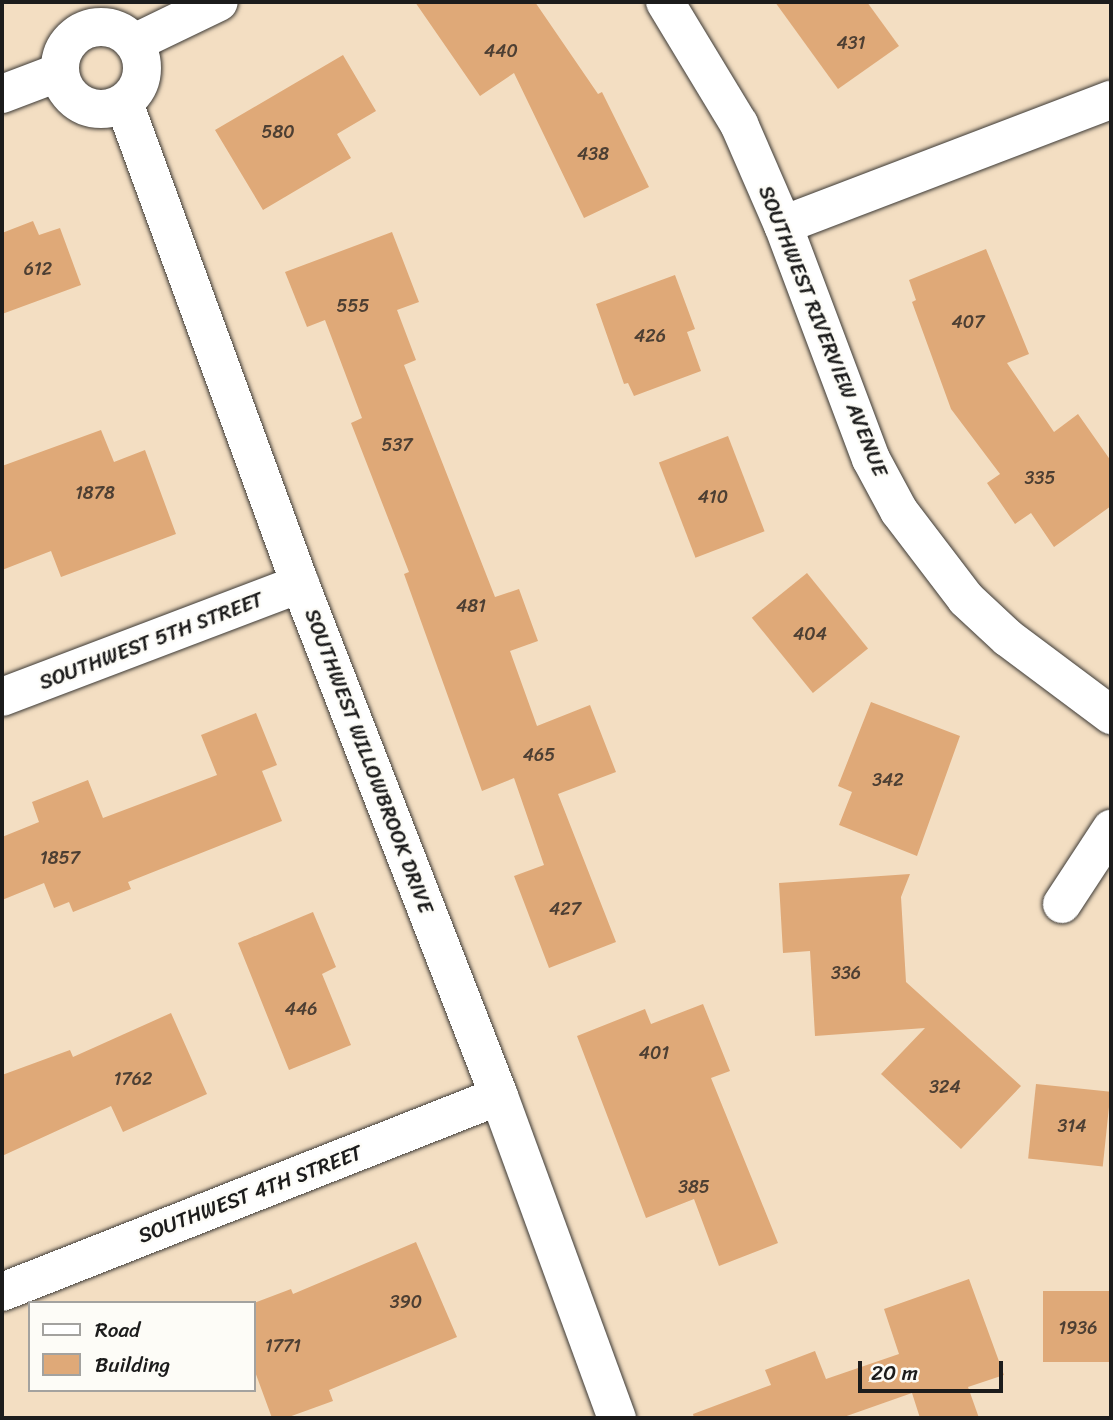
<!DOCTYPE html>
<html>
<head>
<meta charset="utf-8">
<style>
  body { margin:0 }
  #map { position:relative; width:1113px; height:1420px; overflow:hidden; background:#f3dec2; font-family:Sriracha,sans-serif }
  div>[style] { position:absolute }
  .building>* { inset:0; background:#dfa978; transform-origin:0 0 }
  .roads { filter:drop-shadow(0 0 2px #3c3935) drop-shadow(0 0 2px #3c3935) }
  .minor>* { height:38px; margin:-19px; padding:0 19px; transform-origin:19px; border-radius:19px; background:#fff }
  .tertiary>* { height:38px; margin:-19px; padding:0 19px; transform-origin:19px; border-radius:19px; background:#fff }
  .tertiary>.ring { margin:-19px; padding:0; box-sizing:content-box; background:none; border:38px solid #fff; border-radius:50% }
  span { translate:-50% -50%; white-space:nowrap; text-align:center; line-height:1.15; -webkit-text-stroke:5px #fdfcf7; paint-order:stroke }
  .number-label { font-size:18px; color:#4d3f33 }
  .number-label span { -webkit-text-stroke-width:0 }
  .street-label { font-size:21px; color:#1c1c1c }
  .frame { position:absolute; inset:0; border:4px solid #1c1c1c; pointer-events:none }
  .legend { position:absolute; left:28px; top:1301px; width:228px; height:91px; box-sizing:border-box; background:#fdfcf7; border:2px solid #a3a29f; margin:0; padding:9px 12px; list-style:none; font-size:21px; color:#1c1c1c }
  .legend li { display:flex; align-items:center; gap:14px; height:35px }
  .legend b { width:35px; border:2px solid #a3a29f }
  .scale { position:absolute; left:858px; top:1361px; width:145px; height:32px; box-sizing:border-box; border:4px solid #1c1c1c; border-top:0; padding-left:9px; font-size:21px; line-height:24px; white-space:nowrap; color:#1c1c1c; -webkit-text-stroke:5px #fdfcf7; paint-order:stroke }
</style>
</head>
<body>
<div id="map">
  <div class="building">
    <i style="clip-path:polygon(415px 2px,535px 2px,598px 94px,602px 92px,649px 187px,584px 218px,514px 73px,480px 96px)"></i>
    <i style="clip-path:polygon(775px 2px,867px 2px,899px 46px,838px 89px)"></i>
    <i style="clip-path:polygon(343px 55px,376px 111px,337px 134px,351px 158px,263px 210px,215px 130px)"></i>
    <i style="clip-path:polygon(33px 221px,39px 235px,60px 228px,81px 285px,2px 314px,2px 233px)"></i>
    <i style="clip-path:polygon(392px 232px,419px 302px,397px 310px,416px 360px,404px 365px,495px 597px,519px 589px,538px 641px,510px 651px,537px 726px,590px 705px,616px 772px,558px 794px,616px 942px,549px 968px,514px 876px,544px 865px,514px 778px,482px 791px,404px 574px,409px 572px,351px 423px,362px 418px,325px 320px,307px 327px,285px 272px)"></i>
    <i style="clip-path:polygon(986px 249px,1029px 354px,1007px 363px,1054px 432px,1078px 414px,1111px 461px,1111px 506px,1054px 547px,1031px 513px,1015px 524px,987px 483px,1000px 474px,951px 409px,912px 302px,916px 300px,909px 280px)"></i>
    <i style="clip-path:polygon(675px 275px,695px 329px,687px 332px,701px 371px,634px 396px,628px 383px,624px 384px,596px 304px)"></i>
    <i style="clip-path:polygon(101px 430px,114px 462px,145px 450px,176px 534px,61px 577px,51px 551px,2px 570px,2px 466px)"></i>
    <i style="left:728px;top:436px;width:102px;height:74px;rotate:69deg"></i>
    <i style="left:807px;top:573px;width:97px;height:71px;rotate:51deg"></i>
    <i style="clip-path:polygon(871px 702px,960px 736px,917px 856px,839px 825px,852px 792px,838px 786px)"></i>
    <i style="clip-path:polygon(256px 713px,277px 765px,262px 771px,282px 821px,128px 882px,131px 889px,73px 912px,69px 902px,54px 908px,44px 883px,2px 900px,2px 837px,39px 822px,32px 802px,88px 780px,103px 818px,217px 775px,201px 735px)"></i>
    <i style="clip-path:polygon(910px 874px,901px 897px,906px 982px,1021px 1086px,961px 1149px,881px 1074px,925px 1028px,815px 1036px,810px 951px,783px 953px,779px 883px)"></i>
    <i style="clip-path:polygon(313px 912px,336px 967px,322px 974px,351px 1045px,289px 1070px,238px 943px)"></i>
    <i style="clip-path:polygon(703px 1004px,730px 1071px,711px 1078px,778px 1243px,719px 1266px,694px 1199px,646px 1218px,577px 1036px,645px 1009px,651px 1024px)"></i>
    <i style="clip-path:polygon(171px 1013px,207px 1094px,123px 1132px,111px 1106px,2px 1156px,2px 1075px,70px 1050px,73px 1057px)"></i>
    <i style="left:1036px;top:1084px;width:75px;height:75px;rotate:6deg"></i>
    <i style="clip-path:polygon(416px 1242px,457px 1337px,329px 1390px,333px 1401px,286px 1418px,272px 1418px,254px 1369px,254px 1303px,291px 1289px,293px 1294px)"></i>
    <i style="clip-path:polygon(969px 1279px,1004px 1375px,968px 1387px,979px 1418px,920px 1418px,912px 1393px,841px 1418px,694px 1418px,693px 1414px,771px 1385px,765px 1370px,815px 1351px,826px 1379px,899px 1354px,884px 1309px)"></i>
    <i style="left:1111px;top:1291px;width:71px;height:68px;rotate:90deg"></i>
  </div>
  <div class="roads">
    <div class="minor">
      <i style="left:665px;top:2px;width:143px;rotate:58.8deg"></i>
      <i style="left:739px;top:124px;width:110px;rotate:66.5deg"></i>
      <i style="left:783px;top:225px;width:250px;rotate:69.4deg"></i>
      <i style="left:871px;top:459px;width:59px;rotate:61.7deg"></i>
      <i style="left:899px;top:511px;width:111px;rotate:52.7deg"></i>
      <i style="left:966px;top:599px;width:57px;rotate:42.9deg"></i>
      <i style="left:1008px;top:638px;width:129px;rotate:36.8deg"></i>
      <i style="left:124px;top:103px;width:512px;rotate:69.9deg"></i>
      <i style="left:300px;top:584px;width:549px;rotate:68.76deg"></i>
      <i style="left:499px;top:1096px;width:343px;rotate:69.9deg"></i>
      <i style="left:783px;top:225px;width:351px;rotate:-20.9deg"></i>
      <i style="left:2px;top:697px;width:319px;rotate:-20.8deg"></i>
      <i style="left:1062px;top:904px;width:90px;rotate:-56.8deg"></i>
      <i style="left:2px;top:1292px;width:534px;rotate:-21.52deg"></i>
    </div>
    <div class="tertiary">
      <i class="ring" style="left:60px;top:27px;width:44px;height:44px"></i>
      <i style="left:134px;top:43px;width:94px;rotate:-25.8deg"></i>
      <i style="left:2px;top:94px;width:62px;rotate:-20.8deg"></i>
    </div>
  </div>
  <div class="number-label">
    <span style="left:851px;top:43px">431</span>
    <span style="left:501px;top:51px">440</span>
    <span style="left:278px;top:132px">580</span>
    <span style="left:593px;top:154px">438</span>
    <span style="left:38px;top:269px">612</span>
    <span style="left:353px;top:306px">555</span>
    <span style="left:968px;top:322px">407</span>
    <span style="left:650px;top:336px">426</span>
    <span style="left:397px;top:445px">537</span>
    <span style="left:1040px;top:478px">335</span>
    <span style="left:95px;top:493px">1878</span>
    <span style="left:713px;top:497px">410</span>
    <span style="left:471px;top:606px">481</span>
    <span style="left:810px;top:634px">404</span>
    <span style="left:539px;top:755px">465</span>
    <span style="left:888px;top:780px">342</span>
    <span style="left:60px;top:858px">1857</span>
    <span style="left:565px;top:909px">427</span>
    <span style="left:846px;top:973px">336</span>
    <span style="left:301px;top:1009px">446</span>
    <span style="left:654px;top:1053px">401</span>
    <span style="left:133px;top:1079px">1762</span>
    <span style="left:945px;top:1087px">324</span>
    <span style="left:1072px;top:1126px">314</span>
    <span style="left:694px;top:1187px">385</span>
    <span style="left:406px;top:1302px">390</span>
    <span style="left:1078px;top:1328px">1936</span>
    <span style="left:283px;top:1346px">1771</span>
  </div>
  <div class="street-label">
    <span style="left:823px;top:331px;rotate:68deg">SOUTHWEST RIVERVIEW AVENUE</span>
    <span style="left:151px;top:641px;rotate:-21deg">SOUTHWEST 5TH STREET</span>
    <span style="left:369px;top:761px;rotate:69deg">SOUTHWEST WILLOWBROOK DRIVE</span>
    <span style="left:250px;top:1194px;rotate:-21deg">SOUTHWEST 4TH STREET</span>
  </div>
  <div class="frame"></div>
  <ul class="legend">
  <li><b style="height:9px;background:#fff"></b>Road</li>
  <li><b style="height:19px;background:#dfa978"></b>Building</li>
  </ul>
  <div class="scale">20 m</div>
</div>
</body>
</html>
